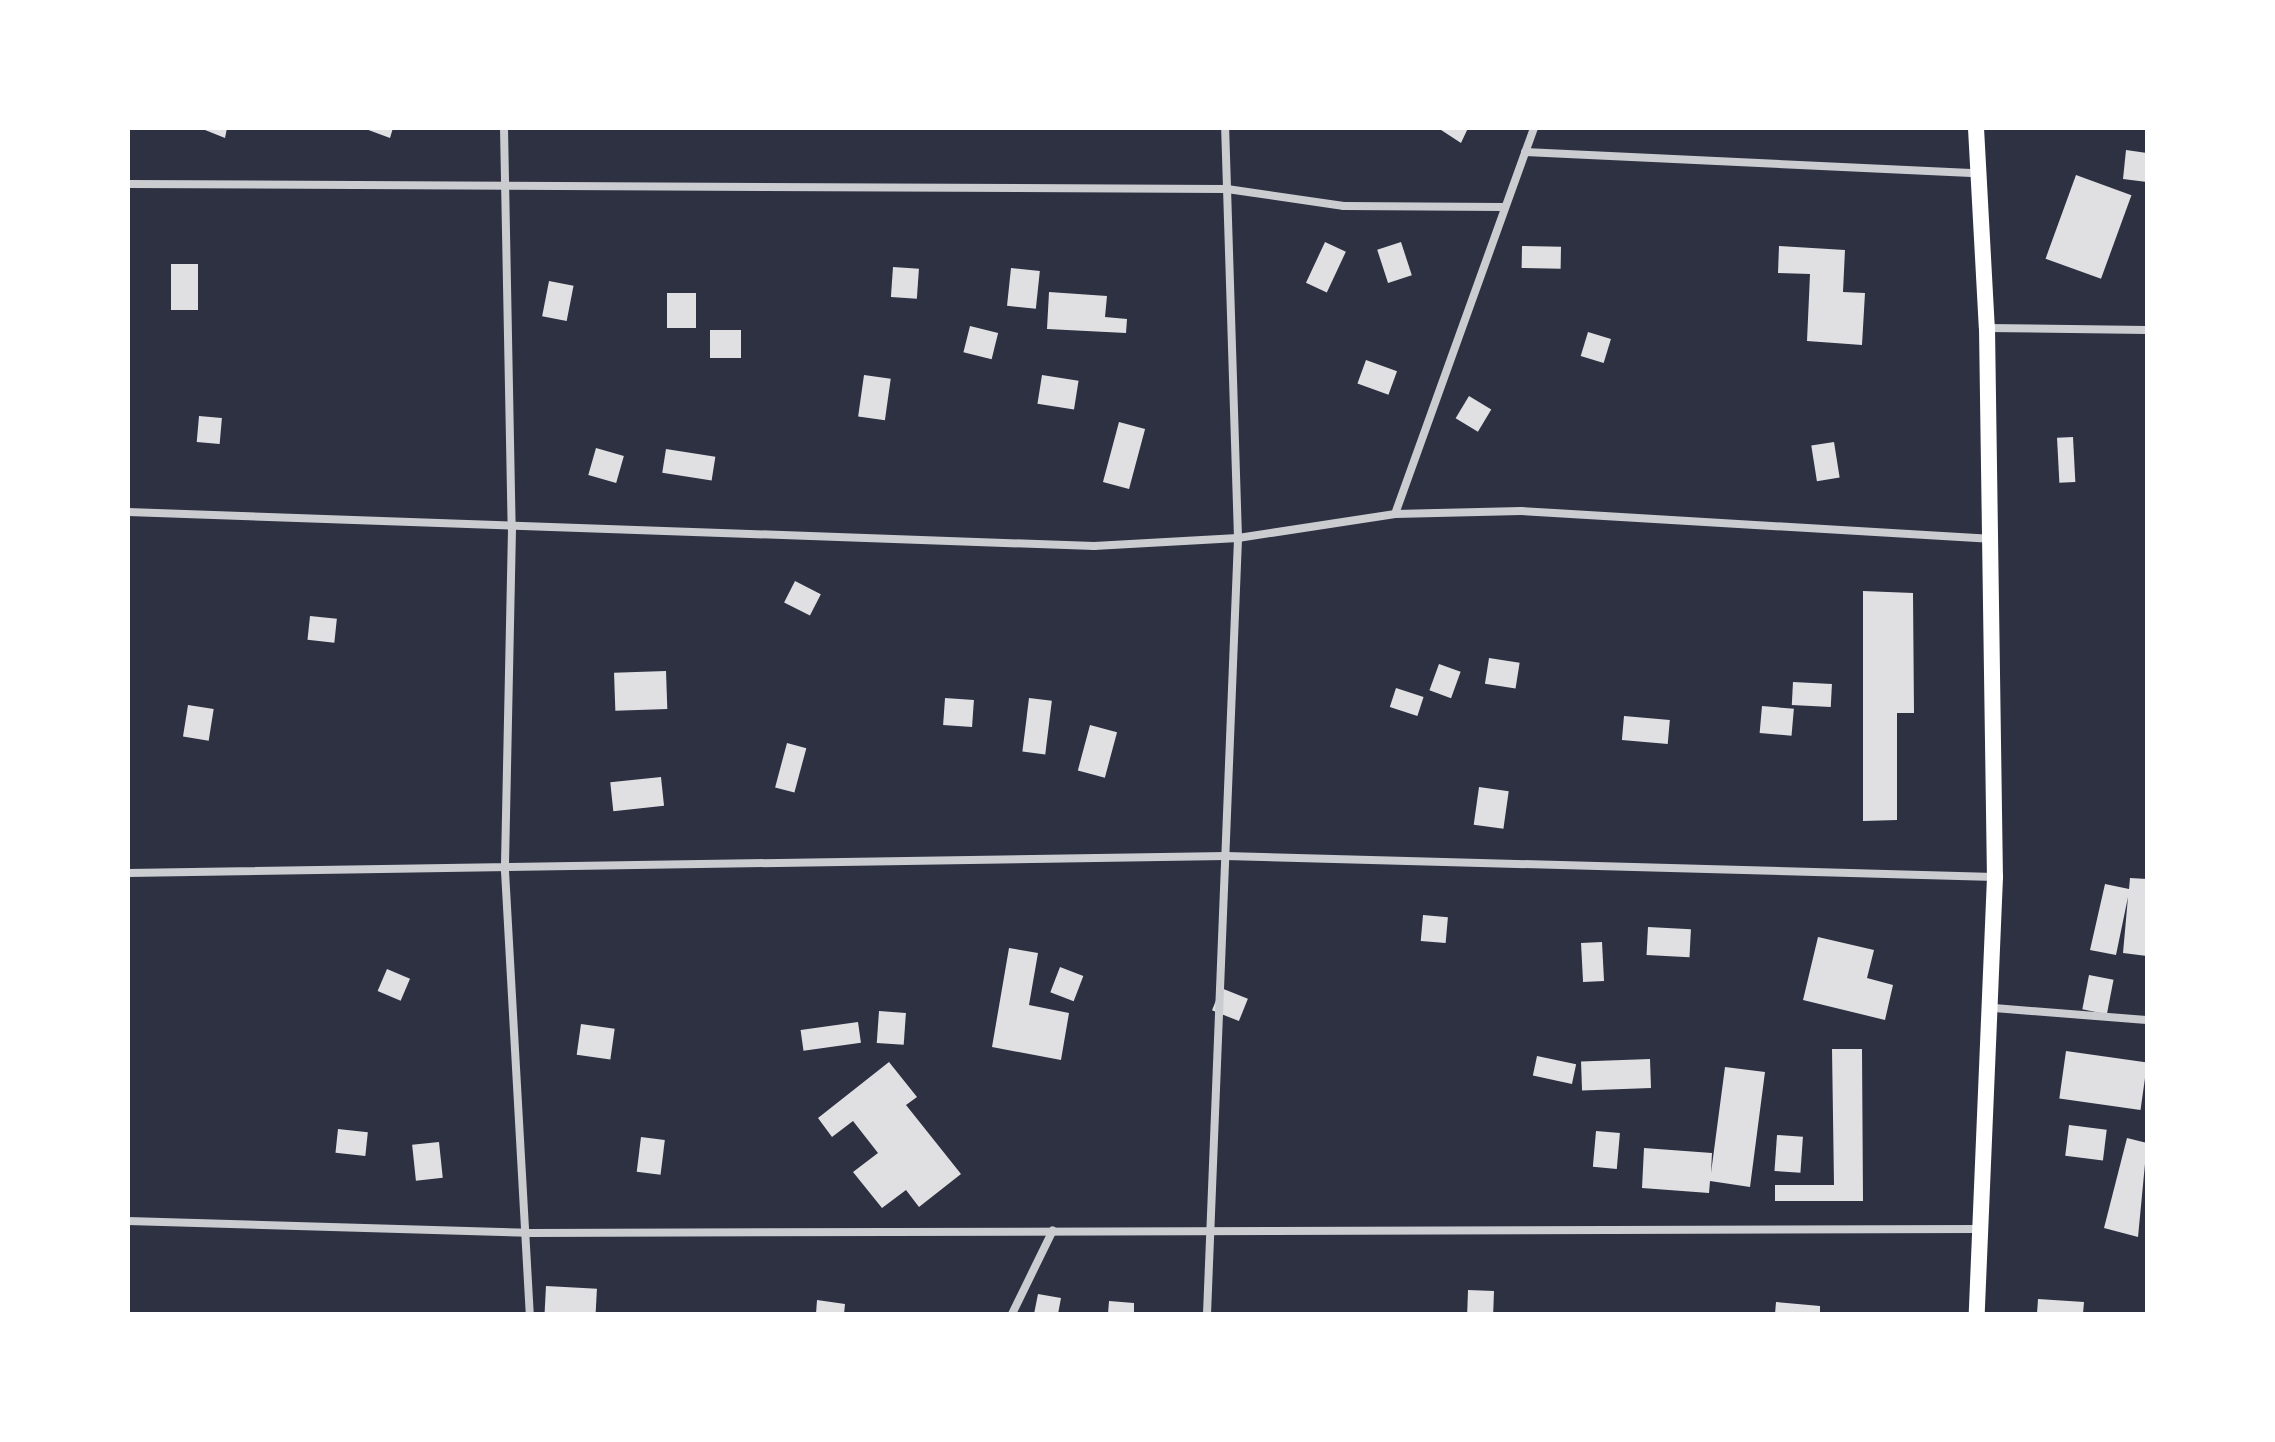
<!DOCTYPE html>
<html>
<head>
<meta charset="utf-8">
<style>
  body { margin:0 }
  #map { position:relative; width:2275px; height:1442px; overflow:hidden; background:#2d3142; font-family:"PT Sans",sans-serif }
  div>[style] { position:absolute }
  .building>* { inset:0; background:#e0e0e3; transform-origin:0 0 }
  .minor>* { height:8px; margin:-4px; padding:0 4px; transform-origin:4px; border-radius:4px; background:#caccd0 }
  .secondary>* { height:16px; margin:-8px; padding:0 8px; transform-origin:8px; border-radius:8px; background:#fff }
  span { translate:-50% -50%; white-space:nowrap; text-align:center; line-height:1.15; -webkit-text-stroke:6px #fff; paint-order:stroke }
  .frame { position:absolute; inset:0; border:130px solid #fff; pointer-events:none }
</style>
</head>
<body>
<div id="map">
  <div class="building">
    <i style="clip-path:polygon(200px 128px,227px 128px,225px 138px)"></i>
    <i style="clip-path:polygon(363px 128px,393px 128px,390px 138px)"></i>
    <i style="clip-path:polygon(1438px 128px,1468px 128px,1461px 143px)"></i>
    <i style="clip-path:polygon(2126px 150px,2147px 153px,2147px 182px,2123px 179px)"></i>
    <i style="left:2076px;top:175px;width:59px;height:89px;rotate:20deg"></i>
    <i style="left:1325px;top:242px;width:23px;height:45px;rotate:25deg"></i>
    <i style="left:1401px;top:242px;width:35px;height:25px;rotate:72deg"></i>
    <i style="left:1522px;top:246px;width:39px;height:22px;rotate:1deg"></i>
    <i style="clip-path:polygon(1779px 246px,1845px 250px,1843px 292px,1865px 293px,1862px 345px,1807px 341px,1810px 274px,1778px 273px)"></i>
    <i style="left:171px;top:264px;width:27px;height:46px"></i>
    <i style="left:893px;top:267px;width:26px;height:30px;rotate:4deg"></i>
    <i style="left:1011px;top:268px;width:29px;height:38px;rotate:6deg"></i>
    <i style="left:549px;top:281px;width:25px;height:36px;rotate:11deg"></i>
    <i style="clip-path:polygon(1049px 292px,1107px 296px,1105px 317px,1127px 319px,1126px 333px,1047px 329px)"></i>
    <i style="left:696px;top:293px;width:35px;height:29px;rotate:90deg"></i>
    <i style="left:970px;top:326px;width:29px;height:27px;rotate:14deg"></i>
    <i style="left:710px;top:330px;width:31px;height:28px"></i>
    <i style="left:1588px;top:332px;width:24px;height:25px;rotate:17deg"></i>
    <i style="left:1366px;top:360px;width:33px;height:25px;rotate:20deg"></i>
    <i style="left:864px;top:375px;width:27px;height:42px;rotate:8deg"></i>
    <i style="left:1042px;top:375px;width:37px;height:29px;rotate:9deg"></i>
    <i style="left:1469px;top:396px;width:26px;height:26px;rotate:31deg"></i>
    <i style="left:199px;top:416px;width:23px;height:26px;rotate:5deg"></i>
    <i style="left:1119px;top:422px;width:27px;height:62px;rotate:15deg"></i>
    <i style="left:2073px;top:437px;width:45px;height:16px;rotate:87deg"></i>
    <i style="left:1834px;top:442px;width:36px;height:23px;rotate:81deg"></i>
    <i style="left:596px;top:448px;width:29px;height:28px;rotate:16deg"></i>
    <i style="left:666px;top:449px;width:50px;height:24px;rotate:9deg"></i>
    <i style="left:795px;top:581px;width:29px;height:24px;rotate:27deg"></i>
    <i style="clip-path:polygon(1863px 591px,1913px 593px,1914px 713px,1897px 713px,1897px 820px,1863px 821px)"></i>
    <i style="left:310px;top:616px;width:27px;height:24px;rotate:6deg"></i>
    <i style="left:1489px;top:658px;width:31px;height:26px;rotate:9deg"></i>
    <i style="left:1439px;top:664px;width:23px;height:28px;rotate:20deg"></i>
    <i style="left:666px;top:671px;width:38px;height:52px;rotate:88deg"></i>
    <i style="left:1793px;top:682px;width:39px;height:23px;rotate:3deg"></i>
    <i style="left:1396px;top:688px;width:29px;height:20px;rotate:18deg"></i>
    <i style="left:945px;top:698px;width:29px;height:27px;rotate:4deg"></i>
    <i style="left:1029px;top:698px;width:23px;height:54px;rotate:7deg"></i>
    <i style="left:188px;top:705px;width:26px;height:32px;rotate:9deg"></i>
    <i style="left:1762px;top:706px;width:32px;height:27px;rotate:5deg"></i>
    <i style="left:1624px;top:716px;width:46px;height:24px;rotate:5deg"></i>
    <i style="left:1090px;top:725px;width:28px;height:47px;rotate:15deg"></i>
    <i style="left:787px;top:743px;width:20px;height:46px;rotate:15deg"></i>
    <i style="left:661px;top:777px;width:29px;height:51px;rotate:84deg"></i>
    <i style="left:1479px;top:787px;width:30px;height:38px;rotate:8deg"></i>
    <i style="clip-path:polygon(2130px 878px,2147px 879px,2147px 956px,2123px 953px,2128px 897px,2116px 955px,2090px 950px,2105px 884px,2129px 889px)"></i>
    <i style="left:1423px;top:915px;width:25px;height:26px;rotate:5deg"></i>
    <i style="left:1648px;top:927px;width:43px;height:28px;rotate:3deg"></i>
    <i style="clip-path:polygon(1818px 937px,1874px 950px,1867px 978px,1893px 985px,1885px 1020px,1803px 1000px)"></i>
    <i style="left:1602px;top:942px;width:39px;height:21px;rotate:87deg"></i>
    <i style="clip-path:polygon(1009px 948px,1038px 953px,1029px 1005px,1069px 1013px,1061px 1060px,992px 1047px)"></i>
    <i style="left:1060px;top:967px;width:25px;height:27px;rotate:21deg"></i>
    <i style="left:387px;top:969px;width:25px;height:24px;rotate:23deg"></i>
    <i style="left:2089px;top:975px;width:25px;height:35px;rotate:11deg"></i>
    <i style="left:1221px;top:988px;width:29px;height:24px;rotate:22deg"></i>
    <i style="left:879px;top:1011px;width:27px;height:32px;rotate:4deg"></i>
    <i style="left:858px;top:1022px;width:21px;height:58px;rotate:82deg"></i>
    <i style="left:581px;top:1024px;width:34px;height:31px;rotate:8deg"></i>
    <i style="clip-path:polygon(1832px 1049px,1862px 1049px,1863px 1201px,1775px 1201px,1775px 1185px,1834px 1185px)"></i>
    <i style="left:2066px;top:1051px;width:82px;height:48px;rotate:8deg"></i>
    <i style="left:1537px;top:1056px;width:40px;height:20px;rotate:12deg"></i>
    <i style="left:1650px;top:1059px;width:29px;height:69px;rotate:88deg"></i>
    <i style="clip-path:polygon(889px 1062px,917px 1097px,906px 1105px,961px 1174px,919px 1207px,906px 1190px,882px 1208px,853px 1172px,878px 1153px,853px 1121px,832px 1137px,818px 1118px)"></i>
    <i style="clip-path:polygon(1725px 1067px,1765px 1072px,1750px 1187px,1710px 1181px,1709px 1193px,1642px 1188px,1644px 1148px,1712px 1153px,1711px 1173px)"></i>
    <i style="left:2069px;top:1125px;width:38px;height:31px;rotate:7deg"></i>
    <i style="left:338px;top:1129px;width:30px;height:24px;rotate:6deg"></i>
    <i style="left:1596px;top:1131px;width:24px;height:36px;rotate:5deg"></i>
    <i style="left:1777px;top:1135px;width:26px;height:36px;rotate:4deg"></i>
    <i style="left:641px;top:1137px;width:24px;height:35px;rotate:7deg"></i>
    <i style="clip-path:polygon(2127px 1138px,2147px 1143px,2138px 1237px,2104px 1228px)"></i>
    <i style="left:439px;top:1142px;width:36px;height:27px;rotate:84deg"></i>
    <i style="left:546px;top:1286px;width:51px;height:28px;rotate:3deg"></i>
    <i style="left:1468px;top:1290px;width:26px;height:24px;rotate:2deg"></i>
    <i style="clip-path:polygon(1038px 1294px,1061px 1298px,1058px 1314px,1034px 1314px)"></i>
    <i style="clip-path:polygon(2038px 1299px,2084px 1302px,2083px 1314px,2037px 1314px)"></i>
    <i style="clip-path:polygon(817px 1300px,845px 1304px,844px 1314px,816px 1314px)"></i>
    <i style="clip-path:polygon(1109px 1301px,1134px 1303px,1134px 1314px,1108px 1314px)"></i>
    <i style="clip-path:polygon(1776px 1302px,1820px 1306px,1820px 1314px,1775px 1314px)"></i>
  </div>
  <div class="minor">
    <i style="left:504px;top:128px;width:401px;rotate:88.9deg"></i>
    <i style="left:512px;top:529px;width:342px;rotate:91.2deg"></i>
    <i style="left:505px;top:871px;width:444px;rotate:86.8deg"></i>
    <i style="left:1525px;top:152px;width:452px;rotate:2.7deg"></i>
    <i style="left:128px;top:184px;width:1099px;rotate:0.26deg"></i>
    <i style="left:1227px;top:189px;width:118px;rotate:8.3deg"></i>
    <i style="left:1344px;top:206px;width:160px;rotate:0.4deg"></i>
    <i style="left:1987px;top:328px;width:160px;rotate:0.7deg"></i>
    <i style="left:128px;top:512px;width:967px;rotate:2.02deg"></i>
    <i style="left:1094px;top:546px;width:144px;rotate:-3.2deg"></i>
    <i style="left:1238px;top:538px;width:159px;rotate:-8.7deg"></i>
    <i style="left:1395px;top:514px;width:126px;rotate:-1.4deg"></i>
    <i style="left:1521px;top:511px;width:469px;rotate:3.4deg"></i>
    <i style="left:1395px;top:514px;width:410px;rotate:-70.2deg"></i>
    <i style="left:128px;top:873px;width:1098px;rotate:-0.89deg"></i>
    <i style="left:1226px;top:856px;width:769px;rotate:1.56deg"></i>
    <i style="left:1994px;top:1008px;width:153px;rotate:4.5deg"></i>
    <i style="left:128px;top:1221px;width:400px;rotate:1.7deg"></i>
    <i style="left:528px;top:1233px;width:1452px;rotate:-0.16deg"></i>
    <i style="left:1012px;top:1314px;width:93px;rotate:-64deg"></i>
    <i style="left:1207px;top:1314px;width:777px;rotate:-87.71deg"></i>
    <i style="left:1238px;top:538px;width:410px;rotate:-91.8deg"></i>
  </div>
  <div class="secondary">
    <i style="left:1976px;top:128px;width:200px;rotate:86.9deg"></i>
    <i style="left:1987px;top:328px;width:549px;rotate:89.17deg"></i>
    <i style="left:1995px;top:877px;width:437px;rotate:92.4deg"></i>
  </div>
  <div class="frame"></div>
</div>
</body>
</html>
